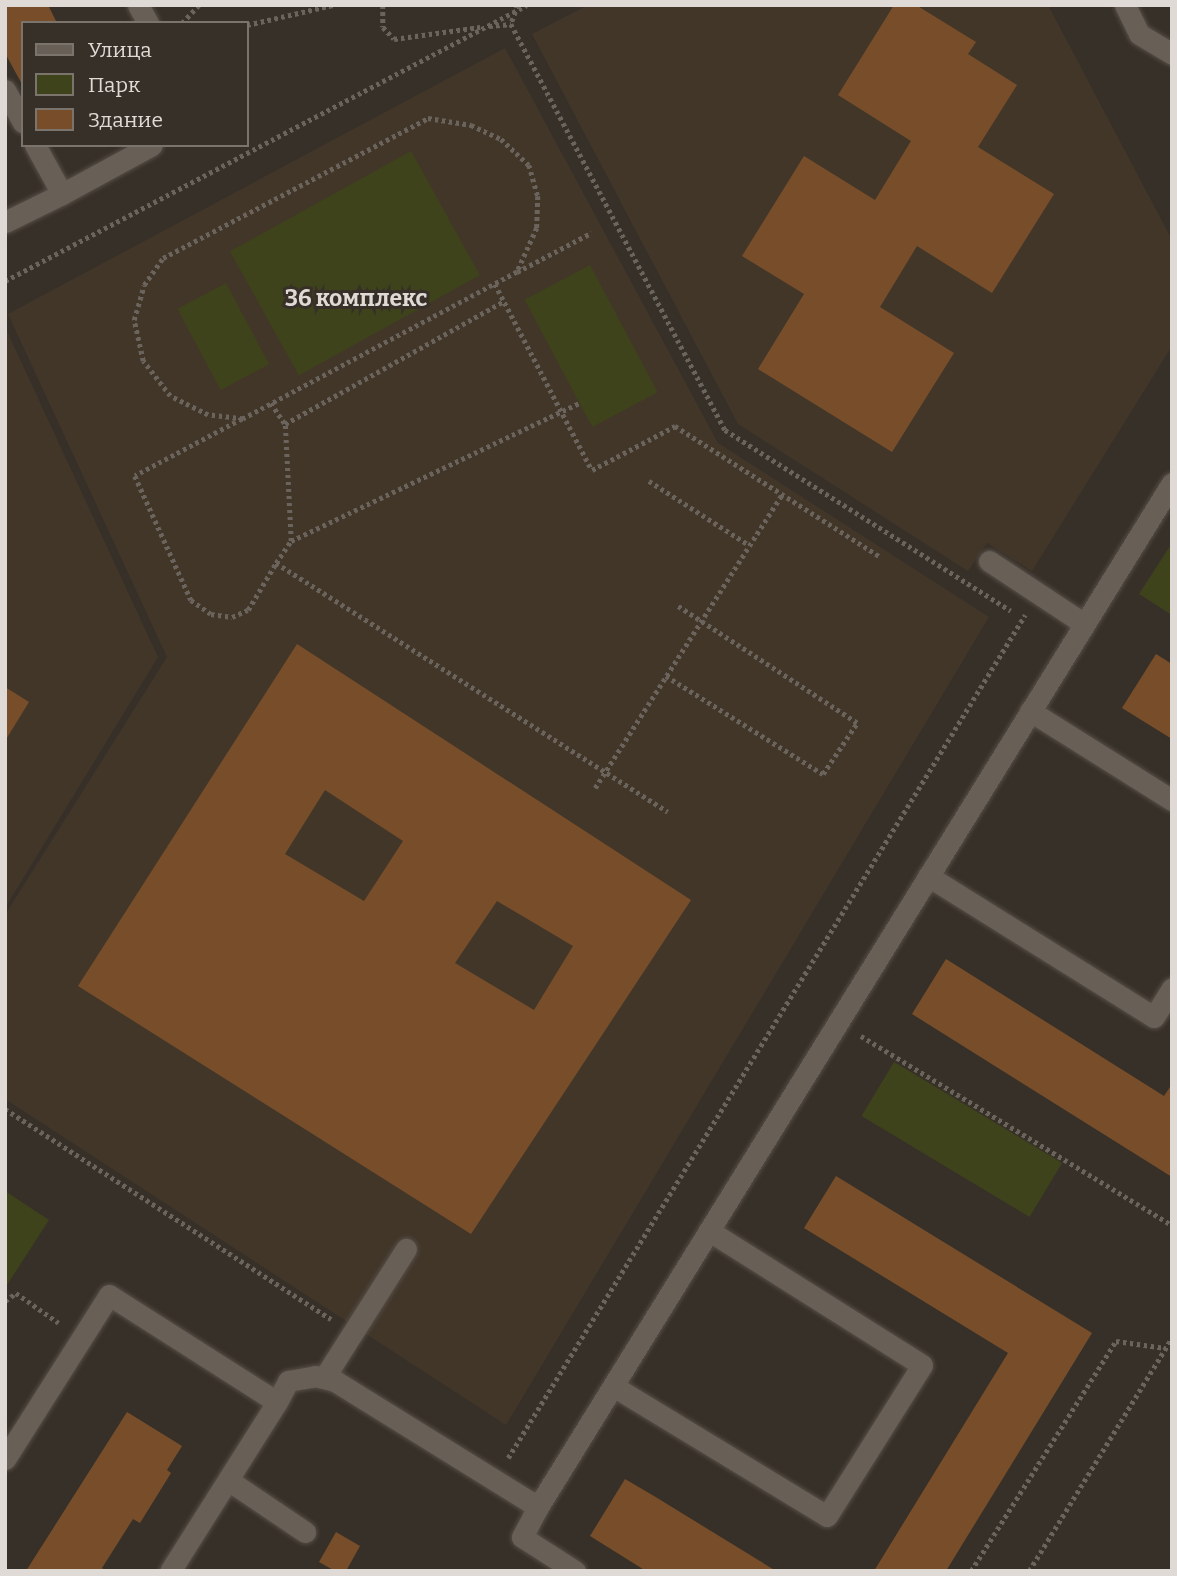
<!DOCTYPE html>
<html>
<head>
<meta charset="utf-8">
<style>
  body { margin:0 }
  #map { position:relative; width:1177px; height:1576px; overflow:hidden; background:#373028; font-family:Bitter,serif }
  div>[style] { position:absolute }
  .built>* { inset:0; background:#423629 }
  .green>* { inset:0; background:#3e431b; transform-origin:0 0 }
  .building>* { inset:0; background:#784e2a }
  .path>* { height:4.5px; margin-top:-2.25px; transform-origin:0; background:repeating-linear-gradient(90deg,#6b645d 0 3.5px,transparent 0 7px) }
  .roads { filter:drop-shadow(0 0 2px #554e47) drop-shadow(0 0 2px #554e47) }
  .minor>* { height:21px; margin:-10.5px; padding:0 10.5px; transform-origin:10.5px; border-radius:10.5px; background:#685f56 }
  span { translate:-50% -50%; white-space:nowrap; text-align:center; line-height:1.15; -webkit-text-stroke:6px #373028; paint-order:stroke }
  .quarter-label { font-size:23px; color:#dfdad5; font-weight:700 }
  .frame { position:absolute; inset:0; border:7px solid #dfdad5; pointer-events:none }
  .legend { position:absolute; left:21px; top:21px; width:228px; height:126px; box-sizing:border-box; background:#373028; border:2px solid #7a746d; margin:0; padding:9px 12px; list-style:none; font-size:21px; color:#dfdad5 }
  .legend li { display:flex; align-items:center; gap:14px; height:35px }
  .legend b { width:35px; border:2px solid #7a746d }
</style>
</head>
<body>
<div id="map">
  <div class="built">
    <i style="clip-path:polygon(588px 5px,1048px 5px,1172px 240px,1172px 346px,1032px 571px,987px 543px,968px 571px,738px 424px,532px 34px)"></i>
    <i style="clip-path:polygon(505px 48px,718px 443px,989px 617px,506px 1425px,5px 1099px,5px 915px,167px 657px,8px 314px)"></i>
    <i style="clip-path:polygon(5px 327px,158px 657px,5px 908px)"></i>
  </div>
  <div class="green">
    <i style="left:411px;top:151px;width:142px;height:207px;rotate:61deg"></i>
    <i style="left:590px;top:265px;width:144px;height:74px;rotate:62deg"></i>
    <i style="left:226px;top:283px;width:92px;height:55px;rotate:62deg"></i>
    <i style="clip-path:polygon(1172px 543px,1172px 615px,1139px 594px)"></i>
    <i style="left:894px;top:1062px;width:196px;height:63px;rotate:31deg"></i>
    <i style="clip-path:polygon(5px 1191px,49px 1220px,5px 1288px)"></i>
  </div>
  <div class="building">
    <i style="clip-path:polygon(5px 5px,48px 5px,57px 23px,23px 23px,23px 86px,5px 53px)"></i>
    <i style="clip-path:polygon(894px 5px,916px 5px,976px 42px,968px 54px,1017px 85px,978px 147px,1054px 194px,992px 293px,917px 246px,880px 307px,954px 353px,892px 452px,758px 369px,804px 294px,742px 256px,804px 156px,875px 200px,911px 141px,838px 95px)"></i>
    <i style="clip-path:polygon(evenodd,297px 644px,691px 900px,471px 1234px,78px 986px,297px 644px,325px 790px,403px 841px,364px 901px,285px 854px,325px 790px,297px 644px,497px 901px,573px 946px,534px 1010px,455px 963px,497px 901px)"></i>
    <i style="clip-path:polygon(1156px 654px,1172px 664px,1172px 739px,1122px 708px)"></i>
    <i style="clip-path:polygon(5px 687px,29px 702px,5px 741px)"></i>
    <i style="clip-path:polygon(946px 959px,1164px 1096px,1172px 1084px,1172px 1177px,912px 1014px)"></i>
    <i style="clip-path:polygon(836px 1176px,1092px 1333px,946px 1571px,874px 1571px,1008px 1353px,804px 1228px)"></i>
    <i style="clip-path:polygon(127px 1412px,182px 1446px,167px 1470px,171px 1473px,140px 1523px,133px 1519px,102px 1568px,106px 1571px,26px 1571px)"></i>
    <i style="clip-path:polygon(625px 1479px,654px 1496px,776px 1571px,646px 1571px,590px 1536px)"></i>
    <i style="clip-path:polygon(336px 1532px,360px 1546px,346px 1571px,335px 1571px,319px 1562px)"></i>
  </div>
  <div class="path">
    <i style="left:383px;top:5px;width:22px;rotate:90deg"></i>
    <i style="left:383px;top:27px;width:16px;rotate:47deg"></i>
    <i style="left:394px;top:39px;width:87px;rotate:-7.9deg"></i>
    <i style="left:518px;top:5px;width:20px;rotate:110deg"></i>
    <i style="left:511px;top:24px;width:459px;rotate:62.2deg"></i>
    <i style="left:725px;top:430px;width:338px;rotate:32.3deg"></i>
    <i style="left:182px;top:23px;width:25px;rotate:-47deg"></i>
    <i style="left:247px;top:25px;width:88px;rotate:-13.1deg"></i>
    <i style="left:489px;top:26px;width:22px;rotate:-5deg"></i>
    <i style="left:428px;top:118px;width:44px;rotate:9.2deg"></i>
    <i style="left:471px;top:125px;width:33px;rotate:25deg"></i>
    <i style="left:501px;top:139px;width:38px;rotate:43deg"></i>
    <i style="left:529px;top:165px;width:32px;rotate:74deg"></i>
    <i style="left:538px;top:196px;width:32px;rotate:92deg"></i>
    <i style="left:537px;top:228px;width:48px;rotate:114.4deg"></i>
    <i style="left:517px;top:272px;width:311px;rotate:151.8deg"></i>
    <i style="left:243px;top:419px;width:35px;rotate:-173deg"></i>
    <i style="left:208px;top:415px;width:42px;rotate:-153.4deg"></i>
    <i style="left:170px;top:396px;width:44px;rotate:-127.6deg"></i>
    <i style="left:143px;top:361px;width:42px;rotate:-102.4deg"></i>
    <i style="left:134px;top:320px;width:36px;rotate:-74deg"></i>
    <i style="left:144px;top:285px;width:33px;rotate:-55deg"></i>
    <i style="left:163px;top:258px;width:300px;rotate:-27.8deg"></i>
    <i style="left:517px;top:272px;width:84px;rotate:-27.8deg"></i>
    <i style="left:5px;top:281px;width:590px;rotate:-27.87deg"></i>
    <i style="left:495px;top:284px;width:210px;rotate:62.5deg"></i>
    <i style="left:592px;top:470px;width:94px;rotate:-27.9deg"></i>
    <i style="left:675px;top:426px;width:242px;rotate:32.5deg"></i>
    <i style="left:271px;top:403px;width:25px;rotate:56deg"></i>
    <i style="left:242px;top:419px;width:121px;rotate:152deg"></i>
    <i style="left:135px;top:476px;width:136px;rotate:65.7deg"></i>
    <i style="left:191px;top:600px;width:24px;rotate:35deg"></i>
    <i style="left:211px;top:614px;width:21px;rotate:8deg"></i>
    <i style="left:232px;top:617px;width:17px;rotate:-24deg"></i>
    <i style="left:248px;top:610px;width:55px;rotate:-59.2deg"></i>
    <i style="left:276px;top:563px;width:464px;rotate:32.4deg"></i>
    <i style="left:649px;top:481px;width:119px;rotate:32.6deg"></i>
    <i style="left:291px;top:541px;width:117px;rotate:-92.9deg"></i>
    <i style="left:285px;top:424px;width:251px;rotate:-29.3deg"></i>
    <i style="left:276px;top:563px;width:27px;rotate:-56deg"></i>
    <i style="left:291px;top:541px;width:319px;rotate:-25.6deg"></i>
    <i style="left:666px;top:676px;width:185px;rotate:32deg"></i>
    <i style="left:823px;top:774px;width:61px;rotate:-56.3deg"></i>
    <i style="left:857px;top:723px;width:216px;rotate:-146.9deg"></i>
    <i style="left:595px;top:788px;width:348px;rotate:-57.5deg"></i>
    <i style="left:861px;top:1036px;width:364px;rotate:31.3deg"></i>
    <i style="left:5px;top:1109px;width:388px;rotate:32.8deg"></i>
    <i style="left:5px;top:1301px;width:14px;rotate:-36deg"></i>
    <i style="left:16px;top:1293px;width:52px;rotate:34.9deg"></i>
    <i style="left:508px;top:1458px;width:989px;rotate:-58.48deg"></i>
    <i style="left:971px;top:1571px;width:272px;rotate:-57.8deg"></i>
    <i style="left:1116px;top:1341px;width:50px;rotate:8deg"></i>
    <i style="left:1029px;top:1571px;width:273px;rotate:-58.5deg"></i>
  </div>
  <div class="roads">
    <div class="minor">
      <i style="left:138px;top:5px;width:21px;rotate:61deg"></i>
      <i style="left:1125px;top:5px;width:32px;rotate:64deg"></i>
      <i style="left:1139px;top:34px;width:39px;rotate:31deg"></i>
      <i style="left:5px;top:90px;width:37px;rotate:61deg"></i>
      <i style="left:35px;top:145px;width:56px;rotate:61.1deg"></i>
      <i style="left:62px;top:194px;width:102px;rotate:-28.6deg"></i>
      <i style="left:5px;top:222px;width:64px;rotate:-26.2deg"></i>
      <i style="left:989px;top:561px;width:113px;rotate:33.4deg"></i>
      <i style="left:1030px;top:711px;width:168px;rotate:32.1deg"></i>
      <i style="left:928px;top:876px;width:266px;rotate:32deg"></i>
      <i style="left:1154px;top:1017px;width:34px;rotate:-58deg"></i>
      <i style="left:324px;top:1378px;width:153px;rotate:-57.6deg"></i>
      <i style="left:613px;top:1386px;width:250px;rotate:31.3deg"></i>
      <i style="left:827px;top:1516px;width:178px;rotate:-57.8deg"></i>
      <i style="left:922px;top:1365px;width:252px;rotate:-147.8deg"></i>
      <i style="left:277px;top:1402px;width:24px;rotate:-62deg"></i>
      <i style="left:288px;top:1381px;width:27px;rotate:-10deg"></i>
      <i style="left:315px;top:1376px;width:21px;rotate:14deg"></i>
      <i style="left:335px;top:1381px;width:239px;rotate:31.8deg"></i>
      <i style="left:5px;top:1459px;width:194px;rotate:-57.6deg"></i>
      <i style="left:109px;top:1295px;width:199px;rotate:32.5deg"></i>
      <i style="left:277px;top:1402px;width:200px;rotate:122.3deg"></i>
      <i style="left:228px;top:1480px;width:93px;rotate:34deg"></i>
      <i style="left:575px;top:1571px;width:63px;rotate:-147.3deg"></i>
      <i style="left:522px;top:1537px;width:34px;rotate:-62deg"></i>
      <i style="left:538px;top:1507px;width:1204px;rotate:-58.24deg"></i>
    </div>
  </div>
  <div class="quarter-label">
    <span style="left:356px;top:298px">36 комплекс</span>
  </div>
  <div class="frame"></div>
  <ul class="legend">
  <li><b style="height:9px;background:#685f56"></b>Улица</li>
  <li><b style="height:19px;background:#3e431b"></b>Парк</li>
  <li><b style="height:19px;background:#784e2a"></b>Здание</li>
  </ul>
</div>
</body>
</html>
